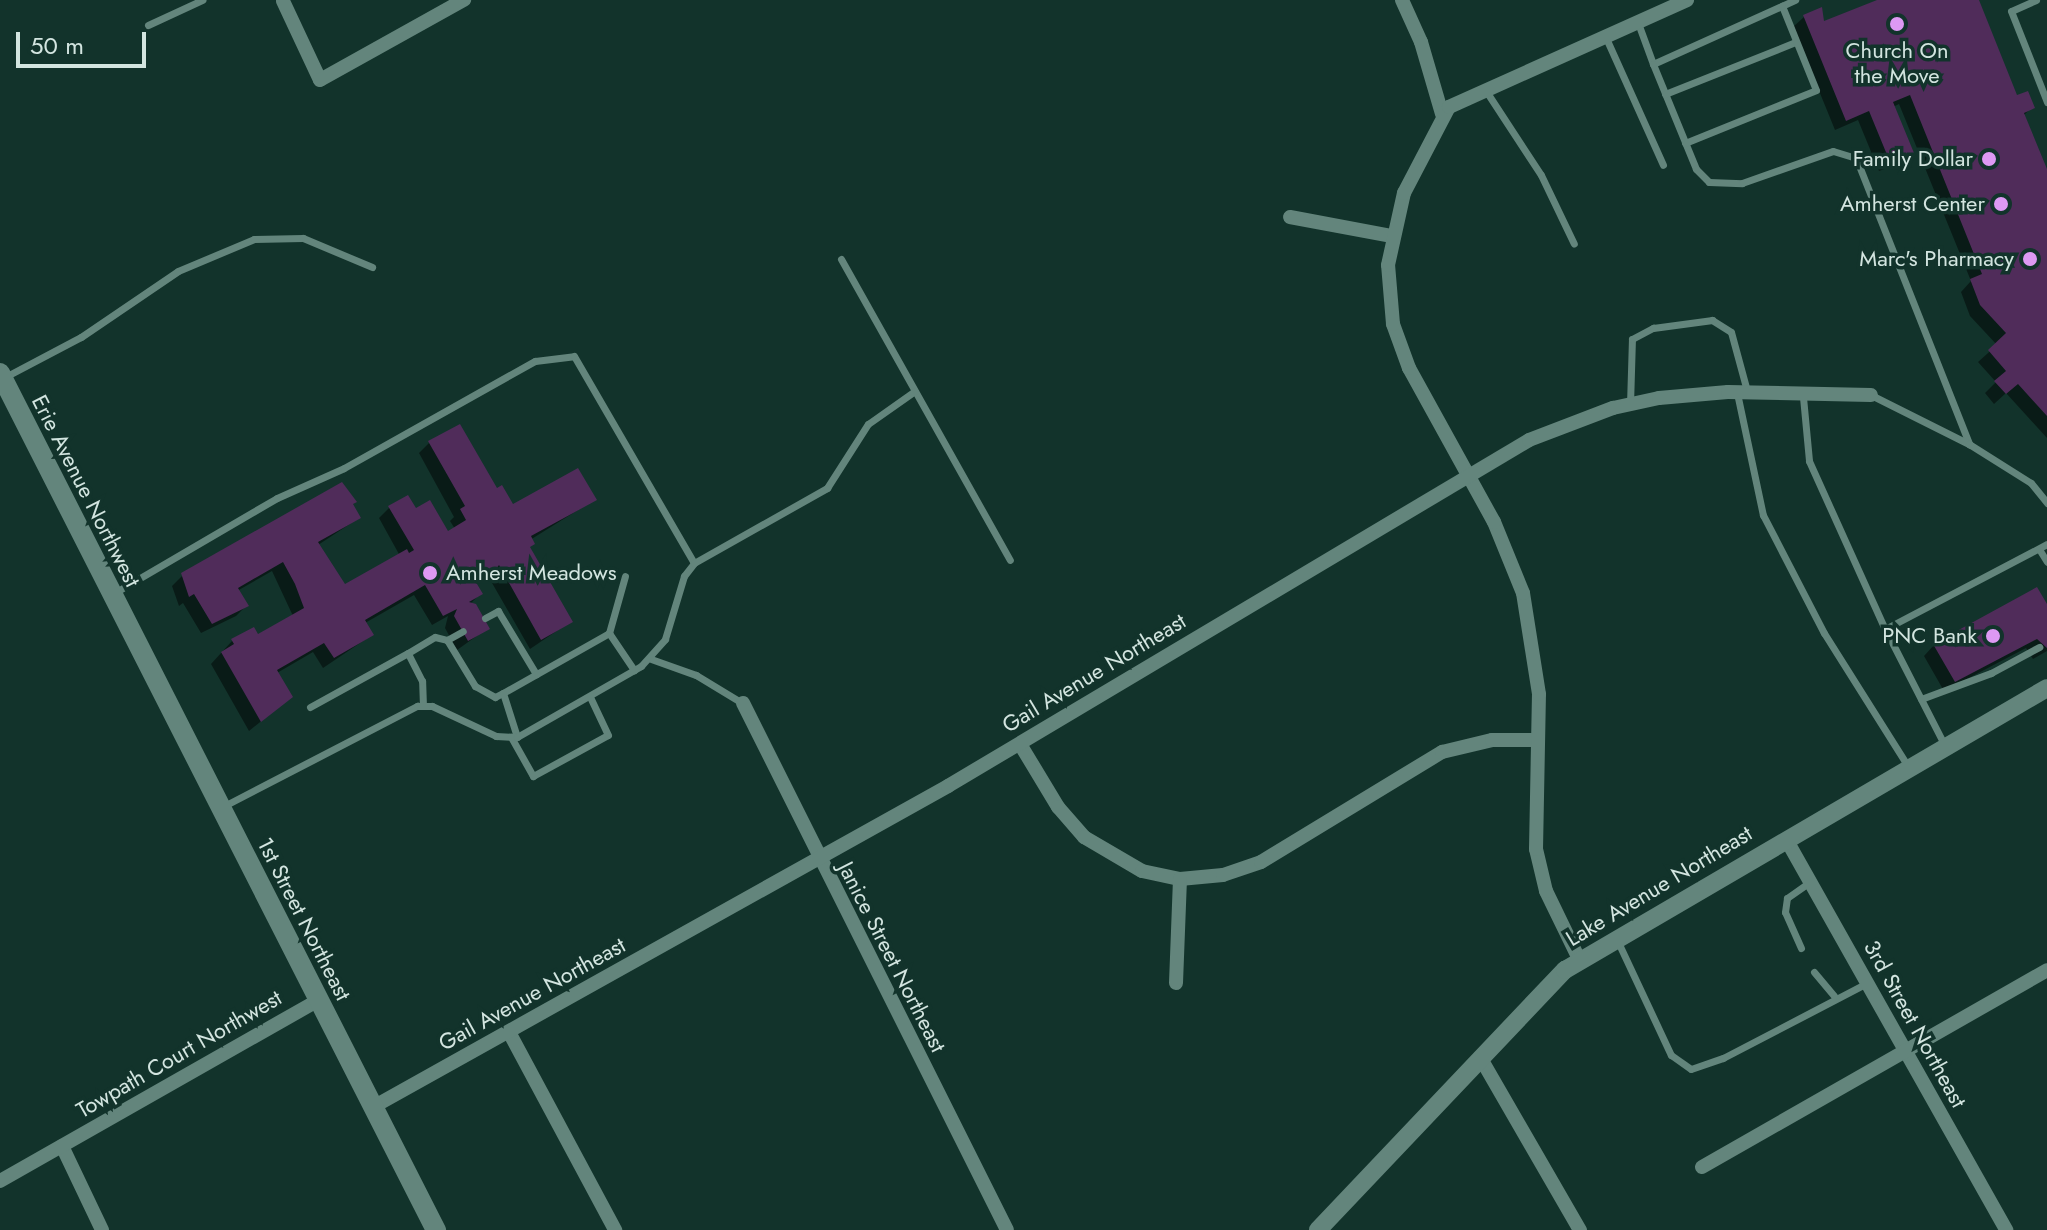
<!DOCTYPE html>
<html>
<head>
<meta charset="utf-8">
<style>
  body { margin:0 }
  #map { position:relative; width:2047px; height:1230px; overflow:hidden; background:#12332b; font-family:Jost,sans-serif }
  div>[style] { position:absolute }
  .shadow>* { inset:0; background:#0007 }
  .building>* { inset:0; background:#502c5a }
  .service>* { height:7px; margin:-3.5px; padding:0 3.5px; transform-origin:3.5px; border-radius:3.5px; background:#63857c }
  .minor>* { height:14px; margin:-7px; padding:0 7px; transform-origin:7px; border-radius:7px; background:#63857c }
  .tertiary>* { height:18px; margin:-9px; padding:0 9px; transform-origin:9px; border-radius:9px; background:#63857c }
  .secondary>* { height:20px; margin:-10px; padding:0 10px; transform-origin:10px; border-radius:10px; background:#63857c }
  .dots>* { width:22px; height:22px; translate:-50% -50%; box-sizing:border-box; border:4px solid #12332b; border-radius:50% }
  span { translate:-50% -50%; white-space:nowrap; text-align:center; line-height:1.15; -webkit-text-stroke:7px #12332b; paint-order:stroke }
  .poi-label { font-size:22px; color:#d3e5e0 }
  .right { translate:-100% -50%; text-align:right }
  .left { translate:0 -50%; text-align:left }
  .street-label { font-size:22px; color:#d3e5e0 }
  .scale { position:absolute; left:16px; top:32px; width:130px; height:36px; box-sizing:border-box; border:4px solid #d3e5e0; border-top:0; padding-left:10px; font-size:24px; line-height:28px; white-space:nowrap; color:#d3e5e0; -webkit-text-stroke:6px #12332b; paint-order:stroke }
</style>
</head>
<body>
<div id="map">
  <div class="shadow">
    <i style="clip-path:polygon(1883px 0,1976px 0,2015px 97px,2032px 107px,2023px 116px,2047px 175px,2047px 438px,2006px 393px,1994px 404px,1985px 393px,1996px 382px,1978px 362px,1997px 345px,1970px 316px,1961px 292px,1971px 281px,1899px 104px,1893px 107px,1912px 152px,1901px 163px,1879px 171px,1858px 120px,1835px 130px,1793px 27px,1804px 17px,1822px 24px)"></i>
    <i style="clip-path:polygon(429px 443px,512px 507px,594px 500px,530px 540px,528px 548px,570px 622px,530px 649px,488px 576px,476px 584px,481px 593px,470px 604px,488px 628px,457px 650px,445px 628px,448px 616px,432px 625px,414px 595px,365px 623px,372px 635px,323px 668px,313px 652px,277px 673px,291px 697px,249px 731px,211px 664px,232px 641px,253px 629px,257px 637px,293px 616px,272px 571px,237px 591px,246px 606px,236px 616px,201px 633px,183px 603px,179px 606px,172px 586px,183px 575px,351px 505px,359px 518px,318px 545px,345px 587px,400px 556px,379px 518px,390px 507px,415px 511px,447px 534px,455px 529px,450px 521px,454px 517px,419px 453px)"></i>
    <i style="clip-path:polygon(2047px 608px,2047px 651px,2033px 659px,2026px 648px,1944px 691px,1924px 656px,1934px 645px)"></i>
  </div>
  <div class="building">
    <i style="clip-path:polygon(1877px 0,1979px 0,2017px 95px,2028px 91px,2035px 108px,2024px 113px,2047px 169px,2047px 416px,2018px 384px,2006px 394px,1994px 381px,2006px 371px,1988px 350px,2006px 333px,1980px 305px,1970px 279px,1982px 274px,1910px 95px,1893px 102px,1914px 153px,1890px 162px,1869px 111px,1846px 121px,1803px 15px,1822px 7px,1824px 21px)"></i>
    <i style="clip-path:polygon(460px 424px,497px 488px,502px 485px,513px 504px,578px 468px,597px 500px,531px 536px,535px 544px,530px 547px,573px 622px,541px 640px,499px 565px,494px 572px,474px 579px,483px 594px,469px 602px,476px 604px,490px 629px,468px 641px,454px 616px,457px 609px,443px 616px,425px 585px,365px 620px,374px 635px,334px 658px,324px 643px,277px 670px,293px 697px,261px 722px,221px 652px,234px 644px,231px 639px,254px 627px,258px 634px,304px 608px,295px 584px,283px 562px,238px 588px,249px 606px,212px 624px,194px 594px,189px 597px,181px 573px,342px 482px,357px 502px,353px 504px,361px 518px,318px 542px,345px 584px,407px 549px,409px 553px,414px 550px,388px 506px,408px 495px,416px 508px,430px 500px,448px 531px,466px 520px,460px 509px,465px 506px,428px 441px)"></i>
    <i style="clip-path:polygon(2037px 587px,2047px 604px,2047px 648px,2037px 639px,1955px 682px,1933px 644px)"></i>
  </div>
  <div class="service">
    <i style="left:2036px;top:0;width:27px;rotate:156deg"></i>
    <i style="left:2011px;top:11px;width:98px;rotate:68.4deg"></i>
    <i style="left:1638px;top:23px;width:44px;rotate:69.9deg"></i>
    <i style="left:1653px;top:64px;width:156px;rotate:-24.3deg"></i>
    <i style="left:148px;top:25px;width:60px;rotate:-24.8deg"></i>
    <i style="left:1606px;top:38px;width:139px;rotate:65.8deg"></i>
    <i style="left:1653px;top:64px;width:113px;rotate:67.7deg"></i>
    <i style="left:1696px;top:169px;width:18px;rotate:45deg"></i>
    <i style="left:1709px;top:182px;width:33px;rotate:2deg"></i>
    <i style="left:1742px;top:183px;width:96px;rotate:-19.4deg"></i>
    <i style="left:1833px;top:151px;width:24px;rotate:17deg"></i>
    <i style="left:1856px;top:158px;width:308px;rotate:68.4deg"></i>
    <i style="left:1486px;top:91px;width:100px;rotate:56.8deg"></i>
    <i style="left:1541px;top:175px;width:76px;rotate:64.4deg"></i>
    <i style="left:1665px;top:94px;width:141px;rotate:-21.7deg"></i>
    <i style="left:1685px;top:143px;width:141px;rotate:-22deg"></i>
    <i style="left:1816px;top:90px;width:91px;rotate:-112deg"></i>
    <i style="left:841px;top:259px;width:345px;rotate:60.7deg"></i>
    <i style="left:5px;top:377px;width:86px;rotate:-27.8deg"></i>
    <i style="left:81px;top:337px;width:117px;rotate:-34.2deg"></i>
    <i style="left:178px;top:271px;width:82px;rotate:-22.8deg"></i>
    <i style="left:254px;top:239px;width:49px;rotate:-1.2deg"></i>
    <i style="left:303px;top:238px;width:75px;rotate:22.8deg"></i>
    <i style="left:1737px;top:393px;width:125px;rotate:78deg"></i>
    <i style="left:1763px;top:515px;width:133px;rotate:62.7deg"></i>
    <i style="left:1824px;top:633px;width:160px;rotate:57.8deg"></i>
    <i style="left:1871px;top:395px;width:110px;rotate:26.6deg"></i>
    <i style="left:1969px;top:444px;width:73px;rotate:32.2deg"></i>
    <i style="left:2031px;top:483px;width:26px;rotate:51deg"></i>
    <i style="left:1803px;top:397px;width:64px;rotate:84.6deg"></i>
    <i style="left:1809px;top:461px;width:184px;rotate:65.7deg"></i>
    <i style="left:1630px;top:405px;width:66px;rotate:-88.3deg"></i>
    <i style="left:1632px;top:339px;width:24px;rotate:-28deg"></i>
    <i style="left:1653px;top:328px;width:60px;rotate:-7.7deg"></i>
    <i style="left:1712px;top:320px;width:22px;rotate:32deg"></i>
    <i style="left:1731px;top:332px;width:61px;rotate:74.8deg"></i>
    <i style="left:2039px;top:549px;width:15px;rotate:58deg"></i>
    <i style="left:116px;top:592px;width:186px;rotate:-30.3deg"></i>
    <i style="left:277px;top:498px;width:73px;rotate:-24.1deg"></i>
    <i style="left:344px;top:468px;width:219px;rotate:-29.3deg"></i>
    <i style="left:535px;top:361px;width:39px;rotate:-7deg"></i>
    <i style="left:574px;top:356px;width:239px;rotate:59.9deg"></i>
    <i style="left:485px;top:618px;width:15px;rotate:-28deg"></i>
    <i style="left:498px;top:611px;width:74px;rotate:58.9deg"></i>
    <i style="left:609px;top:633px;width:59px;rotate:-74.3deg"></i>
    <i style="left:447px;top:640px;width:18px;rotate:-29deg"></i>
    <i style="left:651px;top:659px;width:48px;rotate:19.6deg"></i>
    <i style="left:696px;top:675px;width:54px;rotate:31.3deg"></i>
    <i style="left:503px;top:693px;width:122px;rotate:-29.5deg"></i>
    <i style="left:609px;top:633px;width:45px;rotate:56deg"></i>
    <i style="left:1921px;top:699px;width:75px;rotate:-20.4deg"></i>
    <i style="left:1991px;top:673px;width:55px;rotate:-28.4deg"></i>
    <i style="left:423px;top:706px;width:25px;rotate:-92deg"></i>
    <i style="left:422px;top:681px;width:31px;rotate:-117deg"></i>
    <i style="left:408px;top:653px;width:31px;rotate:-31deg"></i>
    <i style="left:435px;top:637px;width:12px;rotate:14deg"></i>
    <i style="left:447px;top:640px;width:54px;rotate:58.7deg"></i>
    <i style="left:475px;top:686px;width:23px;rotate:29deg"></i>
    <i style="left:495px;top:697px;width:9px;rotate:-27deg"></i>
    <i style="left:503px;top:693px;width:46px;rotate:72.3deg"></i>
    <i style="left:310px;top:707px;width:112px;rotate:-28.9deg"></i>
    <i style="left:511px;top:737px;width:45px;rotate:60.6deg"></i>
    <i style="left:533px;top:776px;width:85px;rotate:-28.7deg"></i>
    <i style="left:608px;top:735px;width:42px;rotate:-115.3deg"></i>
    <i style="left:1945px;top:746px;width:131px;rotate:-117.1deg"></i>
    <i style="left:1885px;top:629px;width:183px;rotate:-27.7deg"></i>
    <i style="left:222px;top:807px;width:220px;rotate:-27.4deg"></i>
    <i style="left:417px;top:706px;width:15px"></i>
    <i style="left:432px;top:706px;width:71px;rotate:25.1deg"></i>
    <i style="left:496px;top:736px;width:21px;rotate:3deg"></i>
    <i style="left:517px;top:737px;width:143px;rotate:-29.8deg"></i>
    <i style="left:641px;top:666px;width:36px;rotate:-48deg"></i>
    <i style="left:665px;top:639px;width:66px;rotate:-73.2deg"></i>
    <i style="left:684px;top:576px;width:16px;rotate:-52deg"></i>
    <i style="left:694px;top:563px;width:153px;rotate:-29.4deg"></i>
    <i style="left:827px;top:488px;width:76px;rotate:-57.4deg"></i>
    <i style="left:868px;top:424px;width:57px;rotate:-35.1deg"></i>
    <i style="left:1618px;top:942px;width:125px;rotate:64.9deg"></i>
    <i style="left:1671px;top:1055px;width:24px;rotate:35deg"></i>
    <i style="left:1691px;top:1069px;width:34px;rotate:-19deg"></i>
    <i style="left:1723px;top:1058px;width:162px;rotate:-27.5deg"></i>
    <i style="left:1801px;top:948px;width:39px;rotate:-114deg"></i>
    <i style="left:1785px;top:912px;width:14px;rotate:-82deg"></i>
    <i style="left:1787px;top:898px;width:28px;rotate:-35deg"></i>
    <i style="left:1814px;top:972px;width:31px;rotate:50deg"></i>
  </div>
  <div class="minor">
    <i style="left:1402px;top:0;width:46px;rotate:65.7deg"></i>
    <i style="left:1421px;top:42px;width:75px;rotate:73.7deg"></i>
    <i style="left:283px;top:1px;width:87px;rotate:64.9deg"></i>
    <i style="left:320px;top:80px;width:165px;rotate:-29.1deg"></i>
    <i style="left:1290px;top:217px;width:104px;rotate:10.6deg"></i>
    <i style="left:743px;top:703px;width:589px;rotate:63.39deg"></i>
    <i style="left:1020px;top:744px;width:74px;rotate:58.9deg"></i>
    <i style="left:1058px;top:807px;width:40px;rotate:49deg"></i>
    <i style="left:1084px;top:837px;width:67px;rotate:30.4deg"></i>
    <i style="left:1142px;top:871px;width:39px;rotate:12deg"></i>
    <i style="left:1180px;top:879px;width:43px;rotate:-5.3deg"></i>
    <i style="left:1223px;top:875px;width:40px;rotate:-18.9deg"></i>
    <i style="left:1261px;top:862px;width:212px;rotate:-31.3deg"></i>
    <i style="left:1442px;top:752px;width:51px;rotate:-13.5deg"></i>
    <i style="left:1492px;top:740px;width:45px"></i>
    <i style="left:1786px;top:839px;width:449px;rotate:60.6deg"></i>
    <i style="left:1580px;top:961px;width:78px;rotate:-115.9deg"></i>
    <i style="left:1546px;top:891px;width:43px;rotate:-103.4deg"></i>
    <i style="left:1536px;top:849px;width:155px;rotate:-88.9deg"></i>
    <i style="left:1539px;top:694px;width:102px;rotate:-99deg"></i>
    <i style="left:1523px;top:593px;width:77px;rotate:-112.2deg"></i>
    <i style="left:1494px;top:522px;width:176px;rotate:-118.9deg"></i>
    <i style="left:1409px;top:368px;width:47px;rotate:-110deg"></i>
    <i style="left:1393px;top:324px;width:59px;rotate:-94.8deg"></i>
    <i style="left:1388px;top:265px;width:74px;rotate:-77.5deg"></i>
    <i style="left:1404px;top:193px;width:97px;rotate:-62.4deg"></i>
    <i style="left:1449px;top:107px;width:261px;rotate:-24.2deg"></i>
    <i style="left:1176px;top:983px;width:104px;rotate:-87.8deg"></i>
    <i style="left:509px;top:1032px;width:225px;rotate:61.8deg"></i>
    <i style="left:1480px;top:1057px;width:200px;rotate:60deg"></i>
    <i style="left:373px;top:1107px;width:659px;rotate:-29.17deg"></i>
    <i style="left:948px;top:786px;width:676px;rotate:-30.77deg"></i>
    <i style="left:1529px;top:440px;width:90px;rotate:-20.9deg"></i>
    <i style="left:1613px;top:408px;width:47px;rotate:-12.3deg"></i>
    <i style="left:1659px;top:398px;width:69px;rotate:-5deg"></i>
    <i style="left:1728px;top:392px;width:143px;rotate:1.2deg"></i>
    <i style="left:62px;top:1146px;width:93px;rotate:64.5deg"></i>
    <i style="left:1702px;top:1167px;width:397px;rotate:-29.7deg"></i>
    <i style="left:0;top:1181px;width:367px;rotate:-29.6deg"></i>
  </div>
  <div class="tertiary">
    <i style="left:1318px;top:1230px;width:359px;rotate:-46.5deg"></i>
    <i style="left:1565px;top:970px;width:558px;rotate:-30.33deg"></i>
  </div>
  <div class="secondary">
    <i style="left:0;top:373px;width:962px;rotate:63.04deg"></i>
  </div>
  <div class="dots">
    <i style="left:1897px;top:24px;background:#dd99f3"></i>
    <i style="left:1989px;top:159px;background:#dd99f3"></i>
    <i style="left:2001px;top:204px;background:#dd99f3"></i>
    <i style="left:2030px;top:259px;background:#dd99f3"></i>
    <i style="left:430px;top:573px;background:#dd99f3"></i>
    <i style="left:1993px;top:636px;background:#dd99f3"></i>
  </div>
  <div class="poi-label">
    <span style="left:1897px;top:63px">Church On<br>the Move</span>
    <span class="right" style="left:1973px;top:159px">Family Dollar</span>
    <span class="right" style="left:1985px;top:204px">Amherst Center</span>
    <span class="right" style="left:2014px;top:259px">Marc's Pharmacy</span>
    <span class="left" style="left:446px;top:573px">Amherst Meadows</span>
    <span class="right" style="left:1977px;top:636px">PNC Bank</span>
  </div>
  <div class="street-label">
    <span style="left:86px;top:491px;rotate:63deg">Erie Avenue Northwest</span>
    <span style="left:1094px;top:673px;rotate:-31deg">Gail Avenue Northeast</span>
    <span style="left:1659px;top:886px;rotate:-31deg">Lake Avenue Northeast</span>
    <span style="left:304px;top:919px;rotate:63deg">1st Street Northeast</span>
    <span style="left:892px;top:957px;rotate:63deg">Janice Street Northeast</span>
    <span style="left:532px;top:994px;rotate:-29deg">Gail Avenue Northeast</span>
    <span style="left:1915px;top:1024px;rotate:61deg">3rd Street Northeast</span>
    <span style="left:179px;top:1054px;rotate:-30deg">Towpath Court Northwest</span>
  </div>
  <div class="scale">50 m</div>
</div>
</body>
</html>
